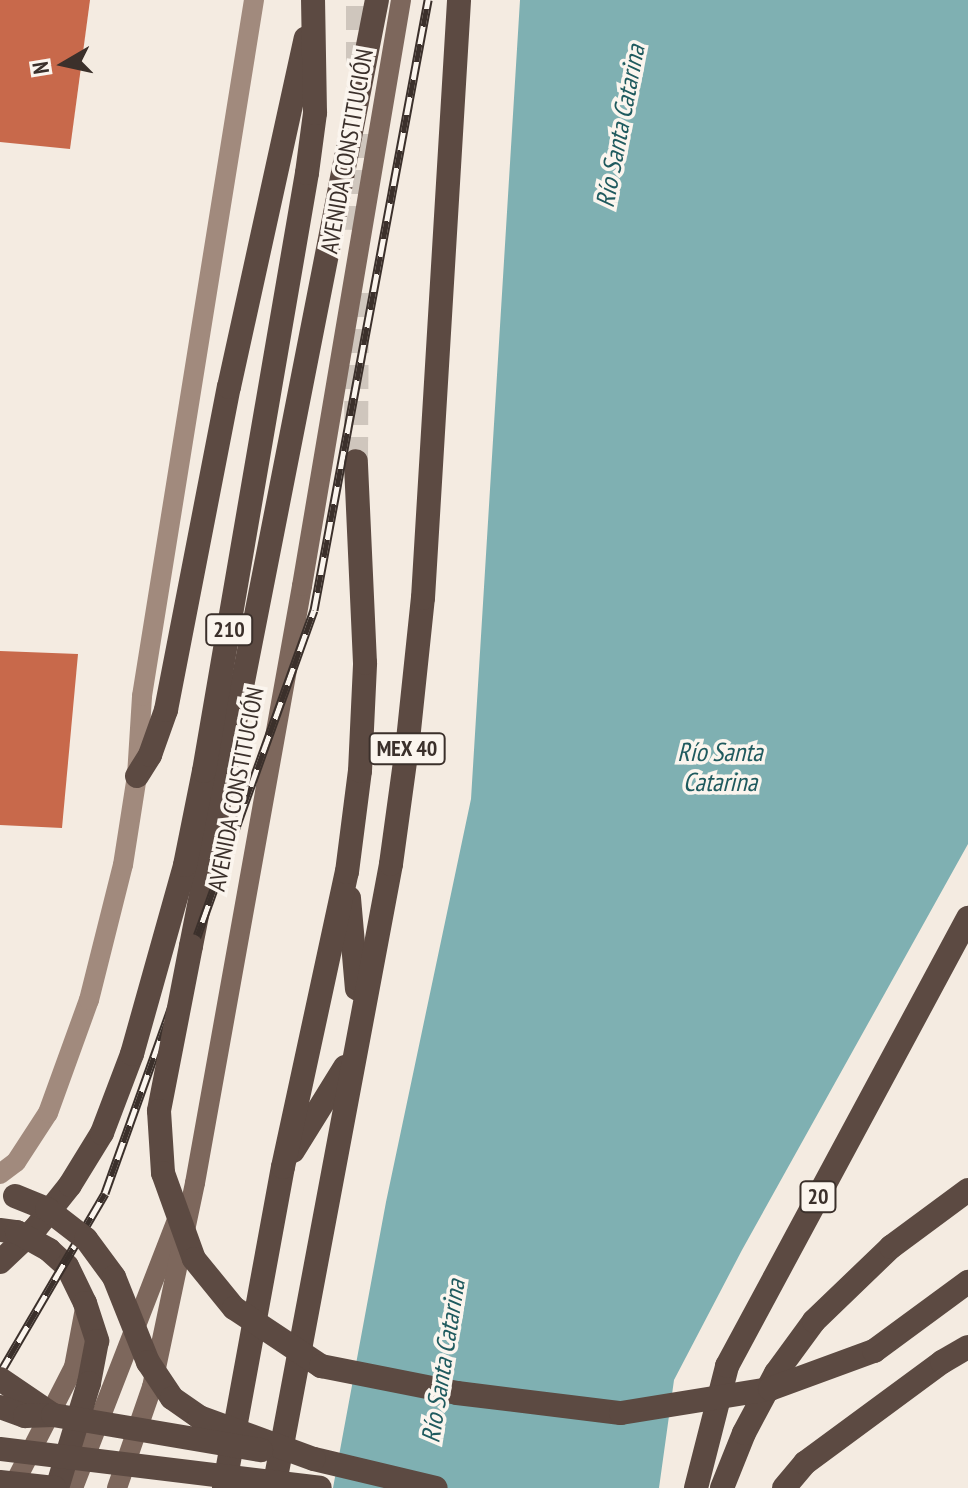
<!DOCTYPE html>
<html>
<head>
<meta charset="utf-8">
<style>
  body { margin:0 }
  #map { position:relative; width:968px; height:1488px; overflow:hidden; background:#f4ebe1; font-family:"PT Sans Narrow",sans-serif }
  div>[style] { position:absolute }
  .water>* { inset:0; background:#7fb0b2 }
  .building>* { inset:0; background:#c8694b }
  .highway-tunnel>* { height:24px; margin-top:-12px; transform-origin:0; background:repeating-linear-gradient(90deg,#cfc6bd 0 24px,transparent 0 36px) }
  .secondary>* { height:20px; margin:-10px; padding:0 10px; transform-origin:10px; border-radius:10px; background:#a18a7d }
  .primary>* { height:20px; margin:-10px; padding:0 10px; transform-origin:10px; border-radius:10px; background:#7d675c }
  .highway>* { height:24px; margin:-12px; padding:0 12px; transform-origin:12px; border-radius:12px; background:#5c4a42 }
  .rail>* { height:9px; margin-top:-4.5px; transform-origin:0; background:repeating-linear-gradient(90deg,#fbf5ee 0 18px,#3b302b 0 36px); box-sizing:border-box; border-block:2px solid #3b302b }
  .highway-bridge>* { height:24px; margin:-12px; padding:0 12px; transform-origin:12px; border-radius:12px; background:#5c4a42 }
  span { translate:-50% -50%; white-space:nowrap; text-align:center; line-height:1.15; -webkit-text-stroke:7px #fbf5ee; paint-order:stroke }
  .shield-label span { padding:2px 6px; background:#fbf5ee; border:2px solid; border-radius:6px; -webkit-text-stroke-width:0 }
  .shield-label { font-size:22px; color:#3b302b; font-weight:700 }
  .street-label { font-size:24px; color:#3b302b }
  .water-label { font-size:26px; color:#1f5a5e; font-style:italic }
  .north { position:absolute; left:24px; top:24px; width:80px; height:80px; -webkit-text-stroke:6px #fbf5ee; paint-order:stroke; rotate:261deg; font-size:22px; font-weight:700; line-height:32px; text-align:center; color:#3b302b }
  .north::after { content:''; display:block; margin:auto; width:28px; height:36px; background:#3b302b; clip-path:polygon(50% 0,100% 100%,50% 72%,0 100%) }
</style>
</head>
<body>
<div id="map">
  <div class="water">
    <i style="clip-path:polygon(520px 0,968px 0,968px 844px,742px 1250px,674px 1380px,659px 1488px,333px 1488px,386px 1202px,471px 799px)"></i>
  </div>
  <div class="building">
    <i style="clip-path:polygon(0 0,90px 0,70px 149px,0 142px)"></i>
    <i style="clip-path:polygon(0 651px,78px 654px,62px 828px,0 825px)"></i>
  </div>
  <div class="highway-tunnel">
    <i style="left:358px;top:66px;width:66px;rotate:-90deg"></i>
    <i style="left:357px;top:230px;width:100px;rotate:-89.4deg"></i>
    <i style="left:356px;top:461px;width:171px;rotate:-89.7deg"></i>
  </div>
  <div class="secondary">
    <i style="left:0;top:1174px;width:20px;rotate:-37deg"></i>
    <i style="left:16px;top:1162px;width:59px;rotate:-56.9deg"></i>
    <i style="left:48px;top:1113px;width:120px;rotate:-70.1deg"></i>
    <i style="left:89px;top:1000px;width:139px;rotate:-75.9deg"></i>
    <i style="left:123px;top:865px;width:90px;rotate:-81.1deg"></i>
    <i style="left:137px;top:776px;width:80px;rotate:-86.4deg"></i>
    <i style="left:142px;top:696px;width:705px;rotate:-80.86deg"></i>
  </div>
  <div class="primary">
    <i style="left:12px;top:1488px;width:136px;rotate:-62.9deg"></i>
    <i style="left:74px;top:1367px;width:60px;rotate:-79.4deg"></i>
    <i style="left:73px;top:1488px;width:296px;rotate:-68.8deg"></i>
    <i style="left:117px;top:1488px;width:107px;rotate:-70.9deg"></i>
    <i style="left:152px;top:1387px;width:208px;rotate:-78.1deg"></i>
    <i style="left:195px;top:1183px;width:607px;rotate:-79.84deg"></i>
    <i style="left:302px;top:586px;width:594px;rotate:-80.41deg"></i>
  </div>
  <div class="highway">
    <i style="left:137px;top:776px;width:25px;rotate:-58deg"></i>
    <i style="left:150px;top:755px;width:48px;rotate:-70.4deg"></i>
    <i style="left:166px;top:710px;width:329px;rotate:-79deg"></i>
    <i style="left:229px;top:387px;width:357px;rotate:-77.6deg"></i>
    <i style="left:349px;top:898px;width:91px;rotate:85deg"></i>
    <i style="left:191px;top:946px;width:964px;rotate:-78.88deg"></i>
    <i style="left:293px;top:1151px;width:99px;rotate:-58.2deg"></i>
    <i style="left:49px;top:1250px;width:24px;rotate:42deg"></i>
    <i style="left:67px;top:1266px;width:41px;rotate:64.1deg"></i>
    <i style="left:85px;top:1303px;width:40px;rotate:72deg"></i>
    <i style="left:97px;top:1341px;width:43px;rotate:100.8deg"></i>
    <i style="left:89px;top:1383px;width:110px;rotate:106.9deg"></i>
    <i style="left:0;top:1262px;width:48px;rotate:-43.3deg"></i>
    <i style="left:35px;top:1229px;width:56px;rotate:-51.5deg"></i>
    <i style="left:70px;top:1185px;width:61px;rotate:-58.4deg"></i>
    <i style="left:102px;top:1133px;width:85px;rotate:-69.2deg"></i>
    <i style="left:132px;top:1054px;width:196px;rotate:-74.3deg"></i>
    <i style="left:185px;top:865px;width:96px;rotate:-78.6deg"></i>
    <i style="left:204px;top:771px;width:607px;rotate:-80.23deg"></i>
    <i style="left:307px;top:173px;width:61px;rotate:-82.4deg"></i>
    <i style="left:315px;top:113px;width:113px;rotate:-91deg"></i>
    <i style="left:314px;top:1459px;width:125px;rotate:13.4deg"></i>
    <i style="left:224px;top:1488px;width:326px;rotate:-79.6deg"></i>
    <i style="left:283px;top:1167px;width:302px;rotate:-77.8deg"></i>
    <i style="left:347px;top:872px;width:102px;rotate:-82.7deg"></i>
    <i style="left:360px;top:771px;width:108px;rotate:-87.3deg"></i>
    <i style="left:365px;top:663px;width:202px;rotate:-92.6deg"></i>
    <i style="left:274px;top:1488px;width:635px;rotate:-79.38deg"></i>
    <i style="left:391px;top:864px;width:125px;rotate:-82.2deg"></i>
    <i style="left:408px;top:740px;width:143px;rotate:-84deg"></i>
    <i style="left:423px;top:598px;width:599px;rotate:-86.55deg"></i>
    <i style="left:696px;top:1488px;width:126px;rotate:-75.7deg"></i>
    <i style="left:727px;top:1366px;width:509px;rotate:-61.72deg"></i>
    <i style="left:722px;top:1488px;width:59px;rotate:-68.2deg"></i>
    <i style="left:744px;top:1433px;width:68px;rotate:-61.9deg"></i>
    <i style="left:776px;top:1373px;width:64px;rotate:-53.8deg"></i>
    <i style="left:814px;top:1321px;width:107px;rotate:-43.9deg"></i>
    <i style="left:891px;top:1247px;width:96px;rotate:-36.5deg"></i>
    <i style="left:784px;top:1488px;width:33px;rotate:-50deg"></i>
    <i style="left:805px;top:1463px;width:170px;rotate:-36.4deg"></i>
    <i style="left:942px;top:1362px;width:30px;rotate:-30deg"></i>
  </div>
  <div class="rail">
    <i style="left:0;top:1373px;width:208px;rotate:-59.7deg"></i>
    <i style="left:105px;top:1193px;width:619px;rotate:-70.28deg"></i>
    <i style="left:314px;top:610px;width:621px;rotate:-79.41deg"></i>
  </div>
  <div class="highway-bridge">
    <i style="left:191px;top:946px;width:168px;rotate:101deg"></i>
    <i style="left:159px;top:1111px;width:62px;rotate:86.3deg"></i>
    <i style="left:163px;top:1173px;width:91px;rotate:70.2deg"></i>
    <i style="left:194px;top:1259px;width:63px;rotate:50.8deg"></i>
    <i style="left:234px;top:1308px;width:105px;rotate:33.7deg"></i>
    <i style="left:321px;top:1366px;width:139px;rotate:11.2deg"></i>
    <i style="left:457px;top:1393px;width:165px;rotate:7deg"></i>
    <i style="left:621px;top:1413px;width:151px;rotate:-9.2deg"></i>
    <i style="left:770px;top:1389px;width:111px;rotate:-20.1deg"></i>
    <i style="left:874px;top:1351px;width:117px;rotate:-36.3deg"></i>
    <i style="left:15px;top:1196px;width:35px;rotate:22deg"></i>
    <i style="left:47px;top:1209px;width:49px;rotate:37.6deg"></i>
    <i style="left:86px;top:1239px;width:47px;rotate:53.6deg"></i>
    <i style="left:114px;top:1277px;width:92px;rotate:68.2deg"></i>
    <i style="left:148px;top:1362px;width:43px;rotate:56.3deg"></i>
    <i style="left:172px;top:1398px;width:33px;rotate:35deg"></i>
    <i style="left:199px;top:1417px;width:122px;rotate:20.1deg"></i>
    <i style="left:0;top:1230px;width:17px;rotate:7deg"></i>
    <i style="left:17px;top:1232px;width:37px;rotate:29deg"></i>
    <i style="left:0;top:1379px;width:64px;rotate:34.2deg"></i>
    <i style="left:0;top:1407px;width:27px;rotate:20deg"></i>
    <i style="left:25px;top:1416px;width:28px;rotate:-2deg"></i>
    <i style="left:53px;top:1415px;width:211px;rotate:9.6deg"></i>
    <i style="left:0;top:1449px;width:322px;rotate:6.9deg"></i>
    <i style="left:0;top:1482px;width:55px;rotate:6.2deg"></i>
  </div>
  <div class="shield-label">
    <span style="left:229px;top:630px">210</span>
    <span style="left:407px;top:749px">MEX 40</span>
    <span style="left:818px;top:1197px">20</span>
  </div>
  <div class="street-label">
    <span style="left:347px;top:151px;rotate:-80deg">AVENIDA CONSTITUCIÓN</span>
    <span style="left:236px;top:789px;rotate:-79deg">AVENIDA CONSTITUCIÓN</span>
  </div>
  <div class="water-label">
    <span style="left:620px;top:126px;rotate:-79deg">Río Santa Catarina</span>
    <span style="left:720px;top:767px">Río Santa<br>Catarina</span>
    <span style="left:443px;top:1361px;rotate:-81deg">Río Santa Catarina</span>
  </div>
  <div class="north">N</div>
</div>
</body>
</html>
